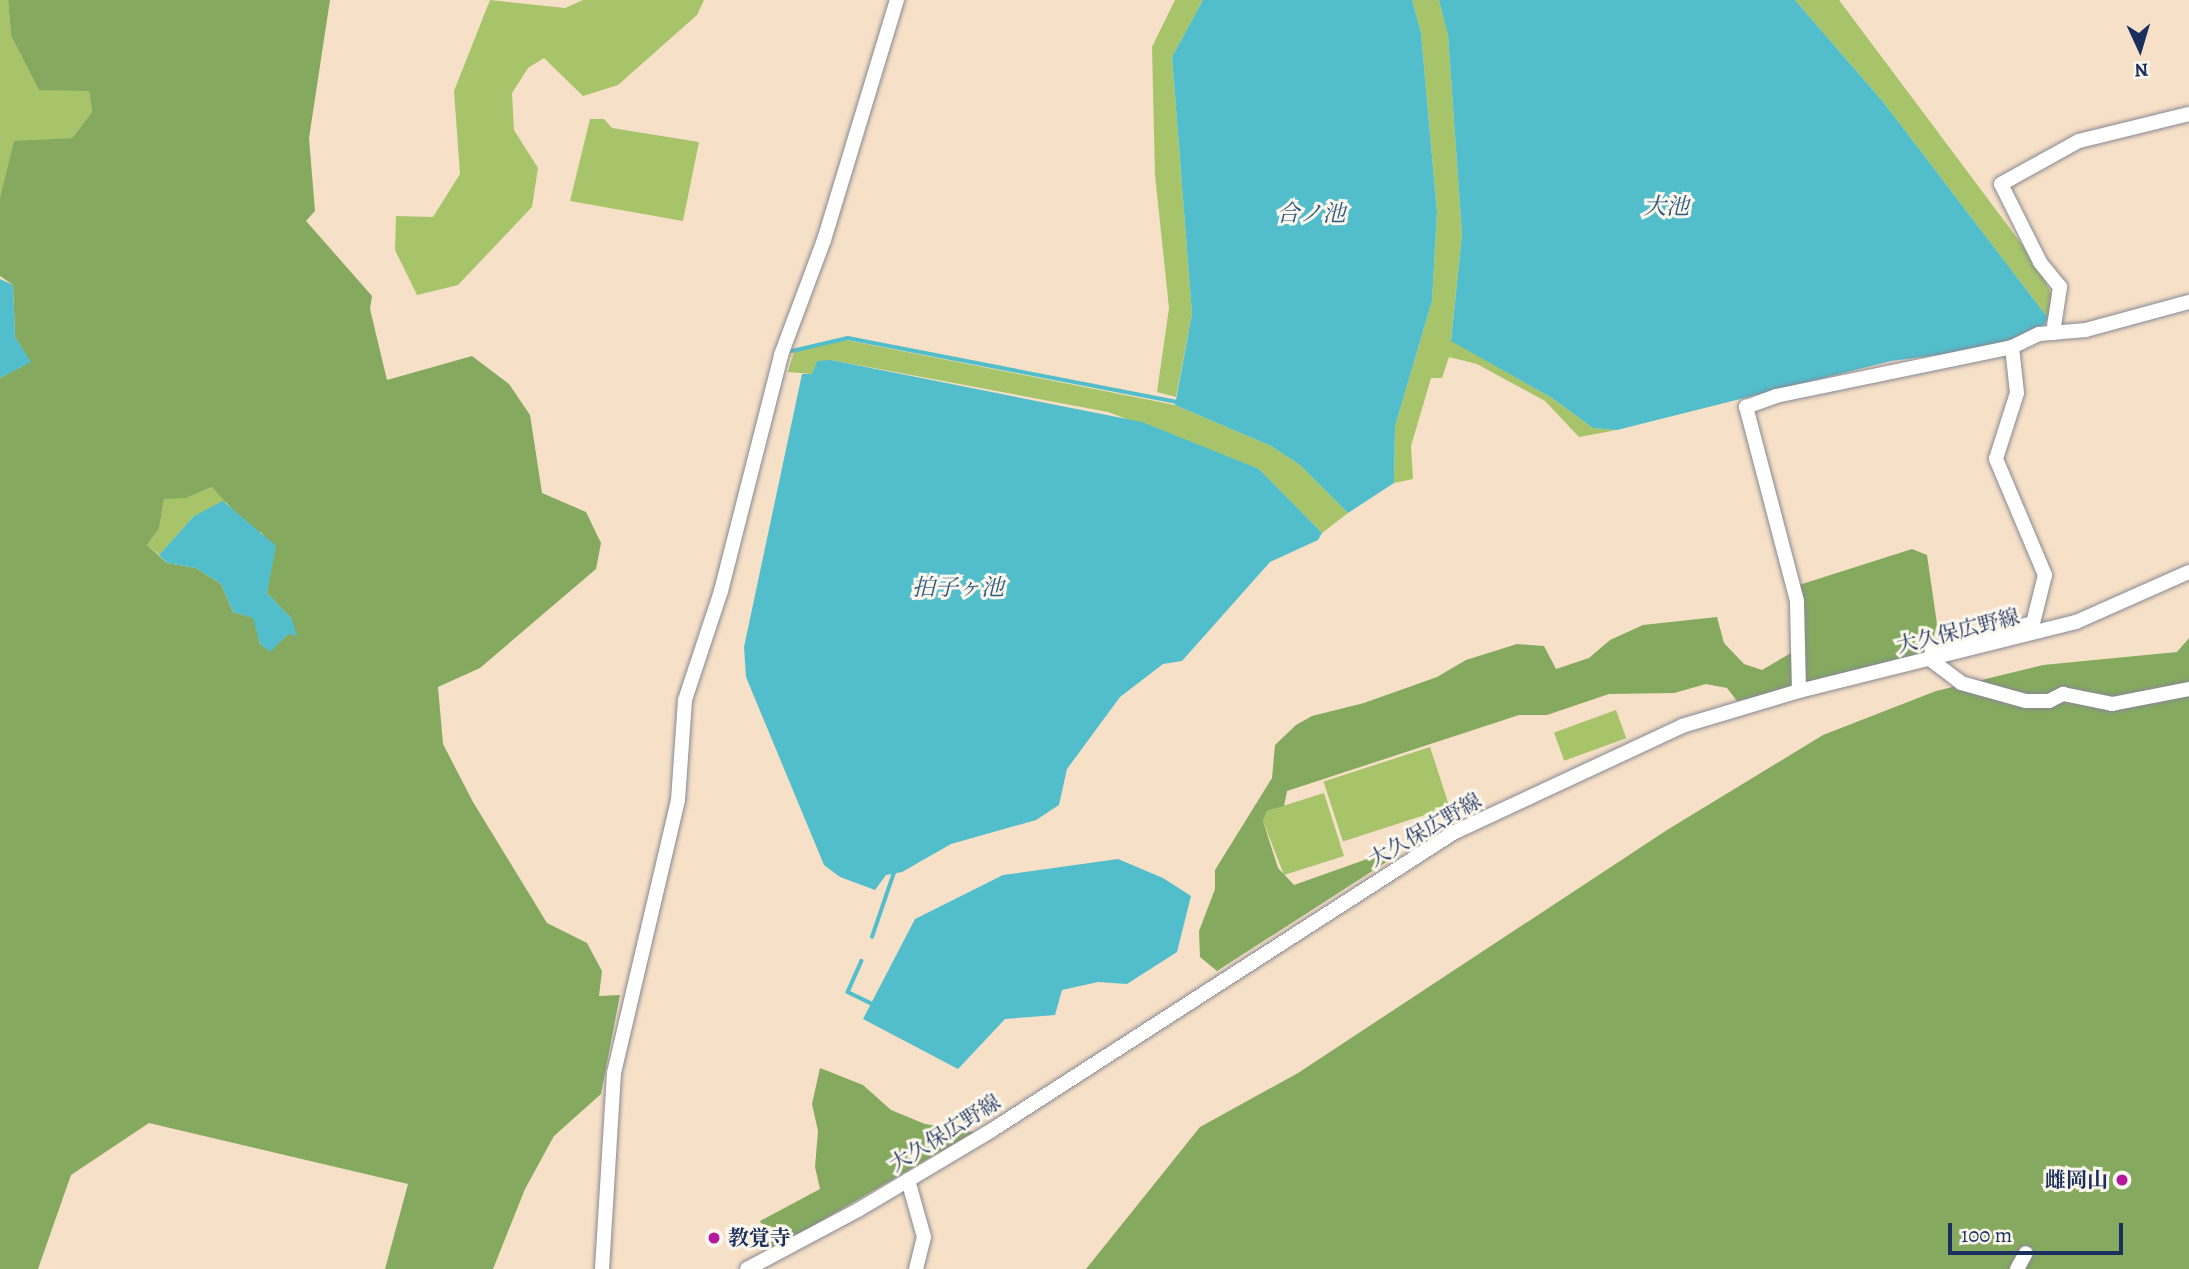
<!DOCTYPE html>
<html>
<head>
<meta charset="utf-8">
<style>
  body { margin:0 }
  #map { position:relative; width:2189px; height:1269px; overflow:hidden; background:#f6e0c7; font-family:Alegreya,"Noto Serif JP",serif }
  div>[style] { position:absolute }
  .green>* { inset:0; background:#a7c46b; transform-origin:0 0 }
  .forest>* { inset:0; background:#85aa5f }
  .water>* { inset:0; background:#52becc }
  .stream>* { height:3.5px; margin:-1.75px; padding:0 1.75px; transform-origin:1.75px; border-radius:1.75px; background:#52becc }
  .roads { filter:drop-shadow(0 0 2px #888892) drop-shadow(0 0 2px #888892) }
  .minor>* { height:14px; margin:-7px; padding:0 7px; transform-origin:7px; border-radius:7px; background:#fff }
  .dots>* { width:19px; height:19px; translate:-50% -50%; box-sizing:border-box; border:4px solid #fbf7ec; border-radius:50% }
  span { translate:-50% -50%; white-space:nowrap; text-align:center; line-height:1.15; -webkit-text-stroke:6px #fbf7ec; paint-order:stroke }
  .street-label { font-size:21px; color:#1b2f5e }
  .poi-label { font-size:21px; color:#1b2f5e; font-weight:700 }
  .right { translate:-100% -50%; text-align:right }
  .left { translate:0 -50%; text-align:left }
  .water-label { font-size:23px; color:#2c5a7f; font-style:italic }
  .north { position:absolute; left:2105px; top:14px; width:70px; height:70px; -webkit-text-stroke:5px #fbf7ec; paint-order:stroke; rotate:176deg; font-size:19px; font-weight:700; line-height:28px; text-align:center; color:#1b2f5e }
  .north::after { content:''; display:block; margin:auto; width:24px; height:32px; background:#1b2f5e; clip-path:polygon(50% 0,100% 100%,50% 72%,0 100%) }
  .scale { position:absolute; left:1948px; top:1223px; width:175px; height:32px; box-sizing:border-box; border:4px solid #1b2f5e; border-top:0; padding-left:9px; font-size:21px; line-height:24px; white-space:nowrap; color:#1b2f5e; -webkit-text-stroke:5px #fbf7ec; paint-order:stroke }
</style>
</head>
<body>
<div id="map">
  <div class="green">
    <i style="clip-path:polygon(0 0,8px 0,11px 35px,89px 91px,92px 112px,72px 138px,14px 142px,0 197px)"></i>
    <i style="clip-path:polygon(490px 0,565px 8px,583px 0,704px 0,697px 15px,618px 85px,583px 96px,544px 58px,528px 68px,512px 93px,514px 130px,538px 168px,532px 207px,458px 285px,417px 295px,395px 250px,396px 216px,433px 217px,460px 174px,454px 91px)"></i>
    <i style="clip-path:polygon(1175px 0,1203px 0,1172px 57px,1192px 314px,1176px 397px,1157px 392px,1169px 308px,1155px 175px,1152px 47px)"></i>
    <i style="clip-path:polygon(1412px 0,1439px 0,1448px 35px,1462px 234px,1451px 340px,1552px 398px,1593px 428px,1617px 430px,1579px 437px,1545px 401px,1477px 364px,1449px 357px,1442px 378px,1431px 378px,1411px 446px,1413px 479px,1394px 483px,1395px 426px,1432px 301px,1437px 212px,1421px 33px)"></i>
    <i style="clip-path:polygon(1795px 0,1839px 0,2038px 266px,2055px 302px,2048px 318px,1884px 103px)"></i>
    <i style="clip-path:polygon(590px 119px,604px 119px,612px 128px,699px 142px,683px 221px,570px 201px)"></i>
    <i style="clip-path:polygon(846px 340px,1175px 405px,1271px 446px,1300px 465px,1348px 513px,1322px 533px,1259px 469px,1108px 412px,831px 360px,812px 374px,788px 372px,794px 352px)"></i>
    <i style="clip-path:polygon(212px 487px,228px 502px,194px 516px,159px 555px,147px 545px,159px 529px,164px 498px,186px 498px)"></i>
    <i style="left:1616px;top:710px;width:30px;height:66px;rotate:70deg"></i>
    <i style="left:1430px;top:747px;width:63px;height:112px;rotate:72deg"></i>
    <i style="clip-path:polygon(1324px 793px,1344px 856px,1284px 875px,1263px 821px,1267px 811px)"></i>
  </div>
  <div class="forest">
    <i style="clip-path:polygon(evenodd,8px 0,330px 0,309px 138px,315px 211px,306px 221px,372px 296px,370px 309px,387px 380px,472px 356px,509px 384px,530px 415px,542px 493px,586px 512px,601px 543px,596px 569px,480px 668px,438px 687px,443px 744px,473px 802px,547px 923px,587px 943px,602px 971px,599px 996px,620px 995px,601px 1094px,554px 1136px,525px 1189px,493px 1269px,385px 1269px,408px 1184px,149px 1123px,71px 1175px,38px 1269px,0 1269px,0 378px,30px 362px,15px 337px,13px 285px,0 276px,0 197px,14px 141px,72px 138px,92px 112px,89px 91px,39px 90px,11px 35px,8px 0,212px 487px,249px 528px,262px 533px,271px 561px,267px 593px,292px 619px,288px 634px,270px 651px,260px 644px,254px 618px,233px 612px,221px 584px,196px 568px,167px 563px,147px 545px,159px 529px,164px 499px,186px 498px,212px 487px)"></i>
    <i style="clip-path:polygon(1912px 549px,1927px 555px,1937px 624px,1929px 653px,1806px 683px,1799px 585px)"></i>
    <i style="clip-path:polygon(1717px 617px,1724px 643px,1744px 664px,1762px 670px,1791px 653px,1793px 687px,1737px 701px,1727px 688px,1706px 684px,1674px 693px,1609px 694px,1547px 715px,1519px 715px,1287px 791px,1284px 806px,1267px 811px,1263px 821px,1278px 868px,1294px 885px,1384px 853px,1391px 859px,1217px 971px,1200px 957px,1199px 931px,1215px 889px,1215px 870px,1272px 778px,1275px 745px,1296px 725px,1312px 716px,1364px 703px,1437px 677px,1466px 660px,1517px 644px,1544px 646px,1556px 669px,1589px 658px,1610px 640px,1643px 625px)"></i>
    <i style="clip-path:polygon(2189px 638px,2189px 1269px,1086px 1269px,1200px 1127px,1298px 1073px,1667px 830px,1823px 735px,1936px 691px,2043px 665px,2177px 652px)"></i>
    <i style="clip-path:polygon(820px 1068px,863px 1085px,891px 1110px,925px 1124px,974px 1132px,773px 1249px,760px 1221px,820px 1189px,815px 1167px,818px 1131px,812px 1104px)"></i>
  </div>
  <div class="water">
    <i style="clip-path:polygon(1203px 0,1412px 0,1421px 33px,1437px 212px,1432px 301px,1395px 426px,1394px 483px,1348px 513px,1300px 465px,1271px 446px,1175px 405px,1192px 314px,1172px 57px)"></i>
    <i style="clip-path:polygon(1439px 0,1795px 0,1884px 103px,2048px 318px,2044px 325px,1992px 348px,1891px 361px,1617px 430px,1593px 428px,1552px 398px,1451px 341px,1462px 234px,1448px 35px)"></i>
    <i style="clip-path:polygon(0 279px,13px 285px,15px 337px,31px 362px,0 378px)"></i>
    <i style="clip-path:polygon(831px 360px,1142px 422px,1259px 469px,1322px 533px,1318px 540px,1270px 562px,1182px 661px,1163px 664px,1120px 697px,1067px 769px,1059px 805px,1036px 820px,951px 844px,902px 872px,886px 875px,875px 890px,840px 877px,824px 865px,746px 677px,744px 647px,802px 374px,812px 374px,817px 361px)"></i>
    <i style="clip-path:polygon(223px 501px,276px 546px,267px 593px,292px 619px,297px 636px,288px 634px,270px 652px,260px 644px,253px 618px,233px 612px,221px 584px,196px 568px,167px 563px,159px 555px,194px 516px)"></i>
    <i style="clip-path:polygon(1118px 859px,1163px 878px,1191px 896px,1177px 952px,1127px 984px,1098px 982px,1062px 990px,1055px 1015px,1005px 1019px,958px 1069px,863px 1019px,915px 919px,1003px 875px)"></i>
  </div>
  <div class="stream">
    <i style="left:792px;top:351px;width:57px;rotate:-13.1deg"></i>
    <i style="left:848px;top:338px;width:335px;rotate:11deg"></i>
    <i style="left:872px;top:937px;width:71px;rotate:-71.1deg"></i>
    <i style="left:862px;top:961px;width:34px;rotate:114deg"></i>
    <i style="left:848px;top:992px;width:30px;rotate:26deg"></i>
  </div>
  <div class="roads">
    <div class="minor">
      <i style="left:2053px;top:333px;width:47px;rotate:-81.3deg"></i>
      <i style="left:2060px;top:287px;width:32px;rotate:-129deg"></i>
      <i style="left:2040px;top:262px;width:87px;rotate:-116.6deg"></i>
      <i style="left:2001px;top:184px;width:89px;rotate:-28.9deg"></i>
      <i style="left:2079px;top:141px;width:113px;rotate:-13.8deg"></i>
      <i style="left:2012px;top:347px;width:46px;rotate:83.8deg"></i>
      <i style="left:2017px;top:393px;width:69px;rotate:107.7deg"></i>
      <i style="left:1996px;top:459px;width:126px;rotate:67.1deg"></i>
      <i style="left:2045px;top:575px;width:49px;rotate:104deg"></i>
      <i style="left:2033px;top:623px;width:104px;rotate:166.1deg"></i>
      <i style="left:1932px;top:648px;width:12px;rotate:95deg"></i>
      <i style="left:1931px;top:660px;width:38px;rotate:37deg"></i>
      <i style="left:1961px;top:683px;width:67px;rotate:15.5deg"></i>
      <i style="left:2026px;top:701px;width:23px"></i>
      <i style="left:2049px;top:701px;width:16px;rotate:-27deg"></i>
      <i style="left:2063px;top:694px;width:50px;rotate:11.5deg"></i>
      <i style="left:2112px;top:704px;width:78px;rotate:-11deg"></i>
      <i style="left:1799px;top:691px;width:90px;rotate:-91.3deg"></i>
      <i style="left:1797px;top:601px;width:201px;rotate:-104.7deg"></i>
      <i style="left:1746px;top:407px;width:32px;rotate:-20deg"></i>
      <i style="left:1776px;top:396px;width:241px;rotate:-11.7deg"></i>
      <i style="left:2012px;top:347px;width:30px;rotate:-26deg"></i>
      <i style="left:2039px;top:334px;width:47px;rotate:-4.9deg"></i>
      <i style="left:2086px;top:330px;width:107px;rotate:-15.2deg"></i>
      <i style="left:908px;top:1180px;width:59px;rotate:74.3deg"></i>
      <i style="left:924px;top:1237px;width:33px;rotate:104deg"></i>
      <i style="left:602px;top:1269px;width:196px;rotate:-86.5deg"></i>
      <i style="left:614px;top:1073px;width:280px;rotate:-76.8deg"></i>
      <i style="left:678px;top:800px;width:100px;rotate:-86deg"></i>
      <i style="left:685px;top:700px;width:115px;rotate:-71.7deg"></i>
      <i style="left:721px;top:591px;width:244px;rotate:-75.7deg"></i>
      <i style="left:781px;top:355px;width:123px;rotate:-69.5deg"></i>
      <i style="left:824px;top:240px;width:251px;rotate:-73.1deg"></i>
      <i style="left:747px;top:1269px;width:126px;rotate:-28deg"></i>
      <i style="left:858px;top:1210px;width:156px;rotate:-30.8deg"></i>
      <i style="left:992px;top:1130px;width:548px;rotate:-32.79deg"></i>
      <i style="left:1453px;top:833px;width:253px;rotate:-25deg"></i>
      <i style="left:1682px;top:726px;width:122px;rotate:-16.7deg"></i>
      <i style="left:1799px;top:691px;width:285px;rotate:-14deg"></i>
      <i style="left:2076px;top:622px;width:124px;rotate:-23.9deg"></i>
      <i style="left:2017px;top:1269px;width:18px;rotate:-61deg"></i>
    </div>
  </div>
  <div class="dots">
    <i style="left:2122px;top:1180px;background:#b5179e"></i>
    <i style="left:714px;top:1238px;background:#b5179e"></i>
  </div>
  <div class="street-label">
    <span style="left:1958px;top:631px;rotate:-14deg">大久保広野線</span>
    <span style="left:1425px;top:830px;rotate:-30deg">大久保広野線</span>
    <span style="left:945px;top:1133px;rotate:-32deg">大久保広野線</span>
  </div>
  <div class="poi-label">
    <span class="right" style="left:2108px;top:1180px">雌岡山</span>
    <span class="left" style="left:728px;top:1238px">教覚寺</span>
  </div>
  <div class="water-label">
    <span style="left:1666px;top:207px">大池</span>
    <span style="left:1311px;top:214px">合ノ池</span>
    <span style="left:958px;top:588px">拍子ヶ池</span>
  </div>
  <div class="north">N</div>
  <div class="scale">100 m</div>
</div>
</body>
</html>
